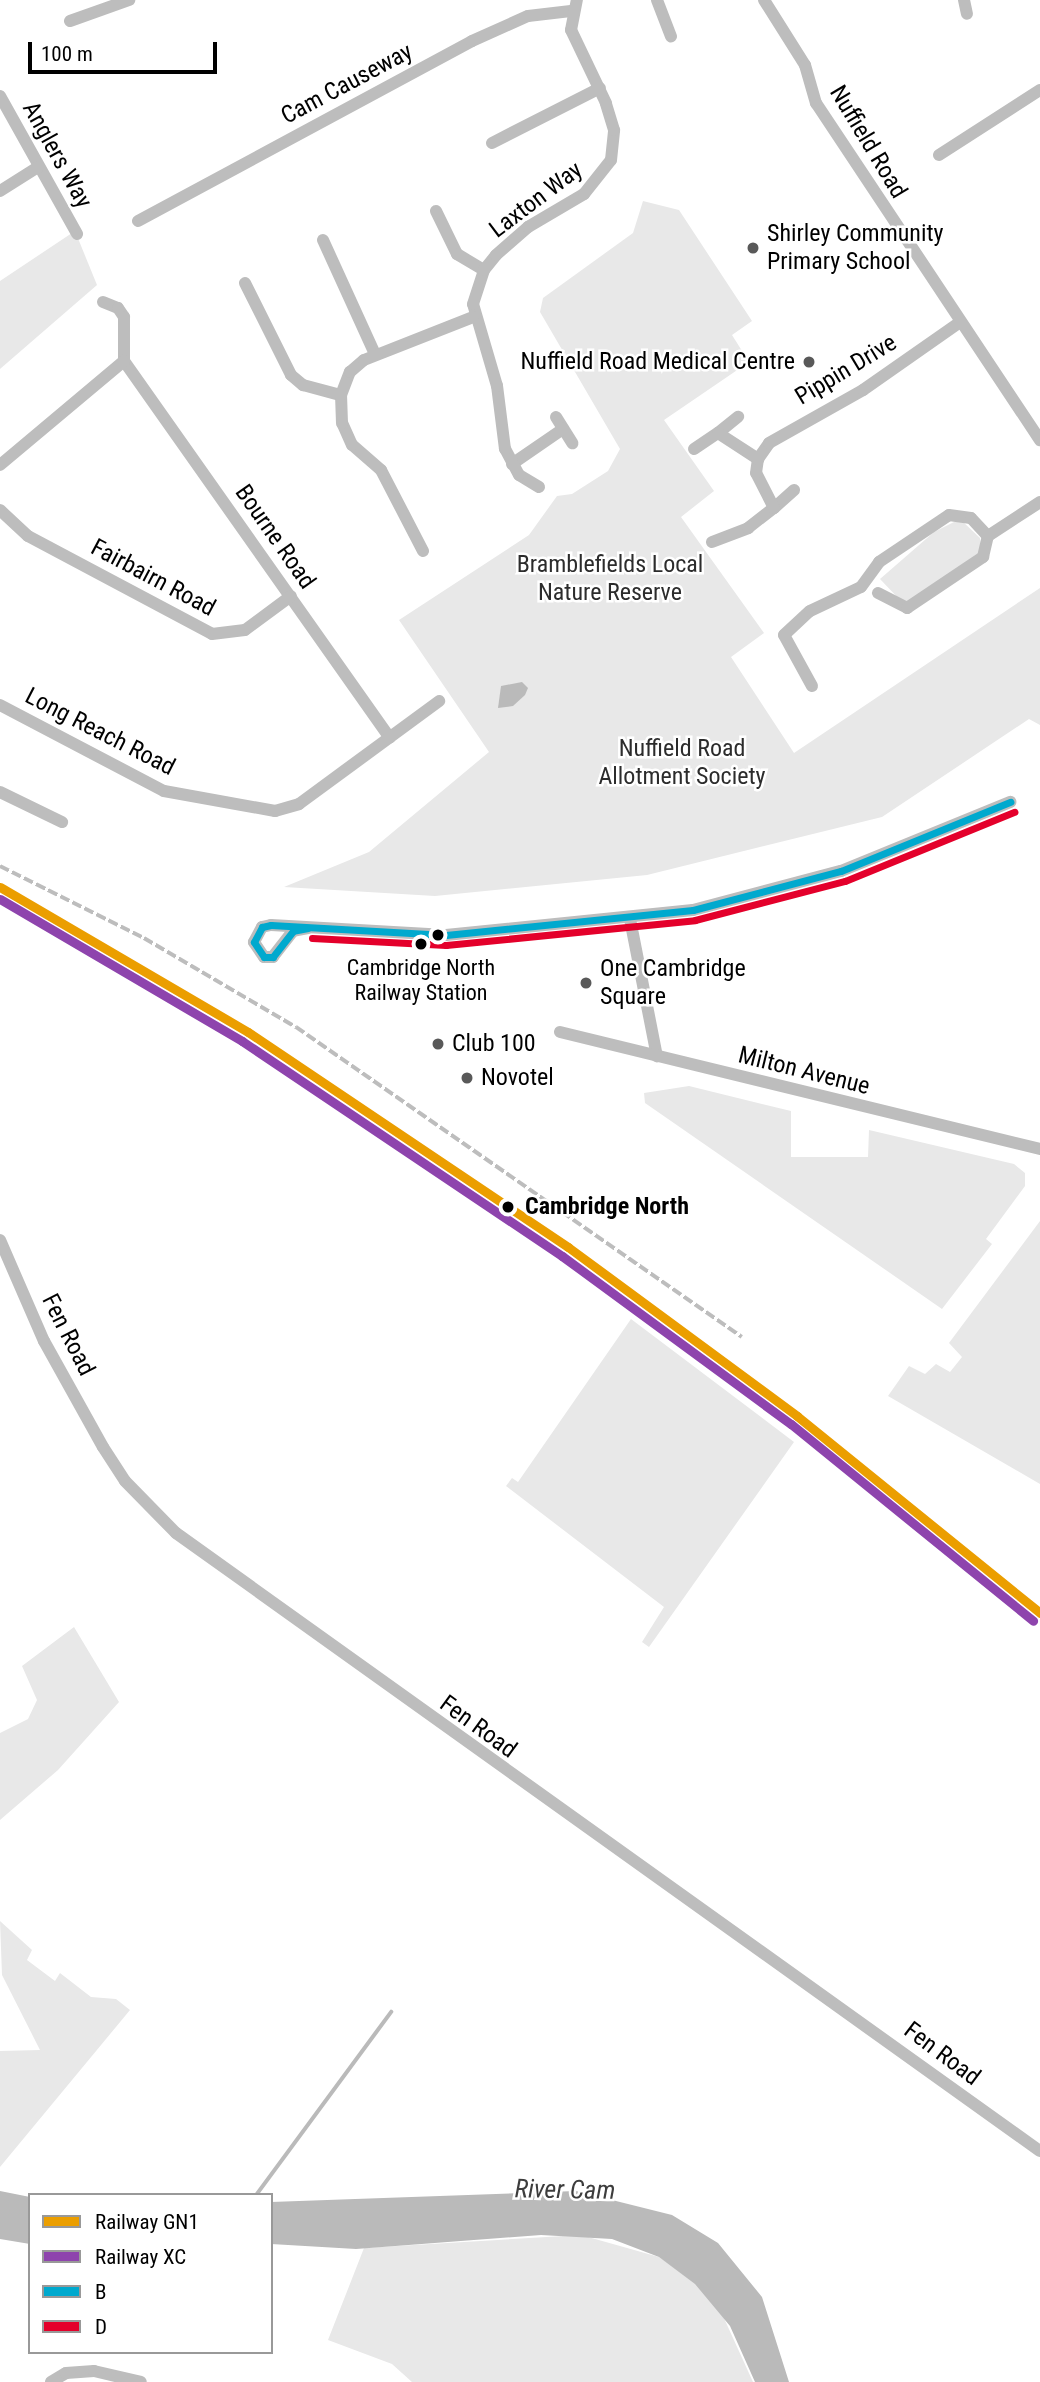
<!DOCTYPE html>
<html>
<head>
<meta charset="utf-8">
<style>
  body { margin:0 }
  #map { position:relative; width:1040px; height:2382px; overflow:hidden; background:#fff; font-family:"Roboto Condensed",sans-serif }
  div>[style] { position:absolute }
  .green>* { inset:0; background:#e8e8e8 }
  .water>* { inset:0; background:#bababa }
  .stream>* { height:3.5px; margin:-1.75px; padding:0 1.75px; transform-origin:1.75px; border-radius:1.75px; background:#bababa }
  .minor>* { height:12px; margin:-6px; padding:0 6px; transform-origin:6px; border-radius:6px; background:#bdbdbd }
  .rail>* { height:3.5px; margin-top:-1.75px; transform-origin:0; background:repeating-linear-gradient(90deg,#bdbdbd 0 10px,transparent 0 13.5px) }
  .bus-1>* { height:7px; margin:-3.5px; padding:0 3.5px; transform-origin:3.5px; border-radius:3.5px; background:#00a9ce }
  .bus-2>* { height:7px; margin:-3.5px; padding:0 3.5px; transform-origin:3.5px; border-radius:3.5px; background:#e4002b }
  .rail-1>* { height:9px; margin:-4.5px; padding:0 4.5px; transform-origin:4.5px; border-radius:4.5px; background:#eb9e00 }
  .rail-2>* { height:9px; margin:-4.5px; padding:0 4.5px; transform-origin:4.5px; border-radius:4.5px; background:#8e44ad }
  .dots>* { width:19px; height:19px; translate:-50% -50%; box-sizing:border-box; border:4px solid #fff; border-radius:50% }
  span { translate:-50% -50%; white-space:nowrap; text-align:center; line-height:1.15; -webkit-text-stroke:5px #fff; paint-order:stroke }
  .bus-label { font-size:22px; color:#000 }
  .street-label { font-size:24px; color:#000 }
  .poi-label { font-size:24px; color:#000 }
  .left { translate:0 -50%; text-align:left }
  .right { translate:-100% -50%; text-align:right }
  .park-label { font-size:24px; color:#2c2c2c }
  .stop-label { font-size:24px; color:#000; font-weight:700 }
  .water-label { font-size:26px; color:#3d3d3d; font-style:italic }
  .legend { position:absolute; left:28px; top:2193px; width:245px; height:161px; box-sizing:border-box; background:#fff; border:2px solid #999; margin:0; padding:9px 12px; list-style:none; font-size:21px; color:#000 }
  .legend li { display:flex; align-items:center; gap:14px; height:35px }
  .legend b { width:35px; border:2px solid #999 }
  .scale { position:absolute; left:28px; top:42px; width:189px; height:32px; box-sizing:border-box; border:4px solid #000; border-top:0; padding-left:9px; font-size:21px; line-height:24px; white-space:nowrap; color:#000; -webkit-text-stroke:5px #fff; paint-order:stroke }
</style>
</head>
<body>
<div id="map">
  <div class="green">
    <i style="clip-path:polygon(643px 201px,679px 210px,752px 321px,732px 335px,749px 362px,664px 420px,714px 491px,681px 517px,764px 633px,731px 657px,794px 753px,1040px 588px,1040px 725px,1029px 719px,882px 817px,647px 875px,435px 896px,284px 887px,369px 852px,489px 752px,399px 620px,529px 535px,557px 496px,572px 494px,608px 471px,620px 449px,540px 312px,543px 298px,633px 233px)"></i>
    <i style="clip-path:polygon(75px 231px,97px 285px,0 369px,0 281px)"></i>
    <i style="clip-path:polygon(960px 519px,980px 538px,981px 551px,910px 602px,899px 599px,880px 579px,934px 532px)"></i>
    <i style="clip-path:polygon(689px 1086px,791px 1111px,791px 1157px,868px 1157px,869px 1130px,1014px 1164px,1025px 1173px,1025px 1186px,986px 1239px,992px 1244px,942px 1309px,645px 1103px,644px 1093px)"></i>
    <i style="clip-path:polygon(1040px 1221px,1040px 1484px,888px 1396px,909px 1366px,925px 1374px,936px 1364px,950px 1372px,962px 1357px,949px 1343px)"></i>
    <i style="clip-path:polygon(631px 1319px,794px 1442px,649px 1647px,642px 1642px,664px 1607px,506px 1486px,512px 1478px,518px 1482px)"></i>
    <i style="clip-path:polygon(74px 1627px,119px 1702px,58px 1770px,0 1820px,0 1733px,28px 1719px,37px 1700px,22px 1666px)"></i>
    <i style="clip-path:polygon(0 1921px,32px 1950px,27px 1960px,55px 1981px,60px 1973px,91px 1997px,116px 1999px,130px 2010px,0 2167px,0 2051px,40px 2050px,2px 1975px)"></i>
    <i style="clip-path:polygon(581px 2235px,659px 2257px,713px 2294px,753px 2382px,412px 2382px,392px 2364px,328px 2340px,364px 2248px)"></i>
  </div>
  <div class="water">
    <i style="clip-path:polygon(522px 682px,528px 688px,525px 695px,513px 706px,498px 708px,501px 686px)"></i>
    <i style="clip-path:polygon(0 2191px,30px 2197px,30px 2244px,0 2239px)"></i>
    <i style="clip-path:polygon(576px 2191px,672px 2215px,718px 2243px,762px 2297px,789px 2382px,755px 2382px,730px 2326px,695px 2284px,659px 2257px,612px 2239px,541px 2235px,356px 2249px,271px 2244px,271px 2202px)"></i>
  </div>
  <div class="stream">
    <i style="left:257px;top:2194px;width:226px;rotate:-53.6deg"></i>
  </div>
  <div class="minor">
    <i style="left:657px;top:0;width:39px;rotate:69deg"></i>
    <i style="left:764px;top:0;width:77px;rotate:57.8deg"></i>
    <i style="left:805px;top:65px;width:40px;rotate:74deg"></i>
    <i style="left:816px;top:103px;width:405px;rotate:56.4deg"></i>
    <i style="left:964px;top:0;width:14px;rotate:78deg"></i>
    <i style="left:70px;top:21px;width:63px;rotate:-19.6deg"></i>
    <i style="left:0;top:96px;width:158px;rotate:60.8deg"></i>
    <i style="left:492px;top:143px;width:121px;rotate:-27deg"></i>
    <i style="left:939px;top:155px;width:120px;rotate:-32.8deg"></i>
    <i style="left:0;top:191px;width:45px;rotate:-32.3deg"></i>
    <i style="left:436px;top:211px;width:48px;rotate:64deg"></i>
    <i style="left:457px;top:254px;width:31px;rotate:31deg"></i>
    <i style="left:138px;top:221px;width:379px;rotate:-28.3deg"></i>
    <i style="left:472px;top:41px;width:61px;rotate:-24.1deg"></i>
    <i style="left:528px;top:16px;width:43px;rotate:-6.6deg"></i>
    <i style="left:323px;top:240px;width:125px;rotate:65.5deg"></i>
    <i style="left:245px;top:283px;width:103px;rotate:63.4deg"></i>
    <i style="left:291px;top:375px;width:16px;rotate:40deg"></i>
    <i style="left:303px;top:385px;width:39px;rotate:15deg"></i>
    <i style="left:103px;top:302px;width:16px;rotate:22deg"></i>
    <i style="left:118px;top:308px;width:11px;rotate:56deg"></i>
    <i style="left:124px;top:317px;width:44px;rotate:90deg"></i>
    <i style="left:124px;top:361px;width:461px;rotate:54.8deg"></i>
    <i style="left:556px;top:417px;width:31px;rotate:58deg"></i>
    <i style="left:718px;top:433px;width:26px;rotate:-39deg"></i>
    <i style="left:694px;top:449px;width:29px;rotate:-34deg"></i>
    <i style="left:718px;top:433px;width:48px;rotate:33deg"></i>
    <i style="left:512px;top:464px;width:62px;rotate:-34.5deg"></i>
    <i style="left:0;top:465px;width:162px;rotate:-40deg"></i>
    <i style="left:539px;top:487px;width:23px;rotate:-149deg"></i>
    <i style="left:519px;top:475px;width:30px;rotate:-118deg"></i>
    <i style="left:505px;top:449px;width:64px;rotate:-97.2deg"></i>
    <i style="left:497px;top:386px;width:85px;rotate:-106.3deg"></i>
    <i style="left:473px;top:304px;width:36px;rotate:-72deg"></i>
    <i style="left:484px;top:270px;width:19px;rotate:-51deg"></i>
    <i style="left:496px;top:255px;width:43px;rotate:-41.2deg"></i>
    <i style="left:528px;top:227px;width:65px;rotate:-30.5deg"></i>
    <i style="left:584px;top:194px;width:43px;rotate:-51.5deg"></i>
    <i style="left:611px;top:160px;width:30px;rotate:-84deg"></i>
    <i style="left:614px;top:130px;width:28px;rotate:-107deg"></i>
    <i style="left:606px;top:103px;width:81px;rotate:-115.6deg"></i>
    <i style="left:571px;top:30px;width:31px;rotate:-79deg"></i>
    <i style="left:774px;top:508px;width:27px;rotate:-42deg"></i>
    <i style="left:0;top:510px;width:38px;rotate:43deg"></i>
    <i style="left:28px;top:536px;width:208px;rotate:28deg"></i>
    <i style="left:212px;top:634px;width:33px;rotate:-7deg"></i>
    <i style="left:245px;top:630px;width:57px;rotate:-36.5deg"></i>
    <i style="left:712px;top:542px;width:39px;rotate:-21deg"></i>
    <i style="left:748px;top:528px;width:33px;rotate:-38deg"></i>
    <i style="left:774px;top:508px;width:39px;rotate:-117deg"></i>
    <i style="left:756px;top:473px;width:14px;rotate:-82deg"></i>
    <i style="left:758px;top:459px;width:19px;rotate:-55deg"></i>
    <i style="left:769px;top:443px;width:108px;rotate:-29.4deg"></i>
    <i style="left:863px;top:390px;width:118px;rotate:-35deg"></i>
    <i style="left:423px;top:551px;width:91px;rotate:-117.4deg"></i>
    <i style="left:381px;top:470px;width:38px;rotate:-139deg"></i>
    <i style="left:352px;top:445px;width:24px;rotate:-114deg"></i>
    <i style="left:342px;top:423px;width:28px;rotate:-92deg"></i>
    <i style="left:341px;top:395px;width:25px;rotate:-69deg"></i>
    <i style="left:350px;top:372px;width:18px;rotate:-41deg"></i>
    <i style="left:364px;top:360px;width:117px;rotate:-21.5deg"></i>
    <i style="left:878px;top:593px;width:33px;rotate:27deg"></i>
    <i style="left:907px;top:608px;width:92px;rotate:-33.9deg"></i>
    <i style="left:983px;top:557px;width:22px;rotate:-77deg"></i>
    <i style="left:988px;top:536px;width:62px;rotate:-33.2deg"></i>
    <i style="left:812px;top:686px;width:58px;rotate:-118.8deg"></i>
    <i style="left:784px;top:635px;width:35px;rotate:-43deg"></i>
    <i style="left:810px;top:611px;width:56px;rotate:-25.2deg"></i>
    <i style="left:861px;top:587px;width:31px;rotate:-54deg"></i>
    <i style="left:879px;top:562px;width:84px;rotate:-33.9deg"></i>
    <i style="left:949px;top:515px;width:22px;rotate:8deg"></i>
    <i style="left:971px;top:518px;width:25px;rotate:47deg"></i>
    <i style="left:0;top:705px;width:185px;rotate:27.7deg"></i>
    <i style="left:164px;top:791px;width:113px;rotate:10.2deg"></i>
    <i style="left:275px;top:811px;width:25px;rotate:-16deg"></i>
    <i style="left:299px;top:804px;width:174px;rotate:-36.3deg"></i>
    <i style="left:0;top:792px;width:69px;rotate:25.8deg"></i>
    <i style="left:630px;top:919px;width:140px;rotate:78.9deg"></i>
    <i style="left:308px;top:928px;width:15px;rotate:169deg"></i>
    <i style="left:293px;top:931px;width:33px;rotate:128deg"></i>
    <i style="left:273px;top:957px;width:9px;rotate:180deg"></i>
    <i style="left:264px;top:957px;width:18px;rotate:-124deg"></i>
    <i style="left:254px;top:942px;width:17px;rotate:-62deg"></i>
    <i style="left:262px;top:927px;width:9px;rotate:-13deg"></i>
    <i style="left:271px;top:925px;width:175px;rotate:3.3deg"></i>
    <i style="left:446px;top:935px;width:248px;rotate:-5.8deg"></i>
    <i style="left:693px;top:910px;width:153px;rotate:-14.8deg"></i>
    <i style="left:841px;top:871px;width:183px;rotate:-22.2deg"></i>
    <i style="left:560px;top:1032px;width:494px;rotate:13.7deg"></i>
    <i style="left:0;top:1240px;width:110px;rotate:66.5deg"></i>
    <i style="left:44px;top:1341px;width:121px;rotate:60.9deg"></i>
    <i style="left:103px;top:1447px;width:40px;rotate:57.1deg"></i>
    <i style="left:125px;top:1481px;width:73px;rotate:45.6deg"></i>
    <i style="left:176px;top:1533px;width:1062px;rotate:35.58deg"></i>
    <i style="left:51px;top:2382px;width:17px;rotate:-31deg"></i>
    <i style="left:66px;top:2373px;width:28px;rotate:-4deg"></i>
    <i style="left:94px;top:2371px;width:48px;rotate:13.2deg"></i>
  </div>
  <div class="rail">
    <i style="left:0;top:866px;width:161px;rotate:26.6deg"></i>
    <i style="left:144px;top:938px;width:176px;rotate:30.4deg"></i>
    <i style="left:296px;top:1027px;width:543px;rotate:34.8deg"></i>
  </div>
  <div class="bus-1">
    <i style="left:308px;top:928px;width:15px;rotate:169deg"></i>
    <i style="left:293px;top:931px;width:33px;rotate:128deg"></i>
    <i style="left:273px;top:957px;width:9px;rotate:180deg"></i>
    <i style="left:264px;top:957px;width:18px;rotate:-124deg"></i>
    <i style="left:254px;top:942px;width:17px;rotate:-62deg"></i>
    <i style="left:262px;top:927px;width:9px;rotate:-13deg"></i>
    <i style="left:271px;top:925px;width:175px;rotate:3.3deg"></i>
    <i style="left:446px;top:935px;width:248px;rotate:-5.8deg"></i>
    <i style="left:693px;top:910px;width:153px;rotate:-14.8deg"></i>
    <i style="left:841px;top:871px;width:183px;rotate:-22.2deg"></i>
  </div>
  <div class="bus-2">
    <i style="left:312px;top:938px;width:134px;rotate:3deg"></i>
    <i style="left:446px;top:945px;width:250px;rotate:-5.7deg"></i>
    <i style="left:695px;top:920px;width:155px;rotate:-14.6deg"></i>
    <i style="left:845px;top:881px;width:183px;rotate:-22.2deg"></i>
  </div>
  <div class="rail-1">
    <i style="left:0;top:887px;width:287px;rotate:30.3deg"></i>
    <i style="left:248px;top:1032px;width:386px;rotate:33.9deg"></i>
    <i style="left:568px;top:1247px;width:285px;rotate:36.4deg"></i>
    <i style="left:797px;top:1416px;width:313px;rotate:39deg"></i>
  </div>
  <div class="rail-2">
    <i style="left:0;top:899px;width:281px;rotate:30.4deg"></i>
    <i style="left:242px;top:1041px;width:386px;rotate:33.9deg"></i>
    <i style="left:562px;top:1256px;width:284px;rotate:36.3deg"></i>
    <i style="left:791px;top:1424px;width:312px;rotate:39.1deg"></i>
  </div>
  <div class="dots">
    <i style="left:753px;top:248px;background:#595959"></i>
    <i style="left:809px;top:362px;background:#595959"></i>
    <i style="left:438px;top:935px;background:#000"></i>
    <i style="left:421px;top:944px;background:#000"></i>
    <i style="left:586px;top:983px;background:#595959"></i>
    <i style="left:438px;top:1044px;background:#595959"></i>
    <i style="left:467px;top:1078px;background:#595959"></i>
    <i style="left:508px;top:1207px;background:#000"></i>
  </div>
  <div class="bus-label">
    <span style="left:421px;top:980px">Cambridge North<br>Railway Station</span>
  </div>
  <div class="street-label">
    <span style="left:347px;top:84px;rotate:-28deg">Cam Causeway</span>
    <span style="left:868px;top:142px;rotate:59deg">Nuffield Road</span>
    <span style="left:57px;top:155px;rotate:61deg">Anglers Way</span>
    <span style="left:536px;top:200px;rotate:-37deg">Laxton Way</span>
    <span style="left:846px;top:370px;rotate:-31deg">Pippin Drive</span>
    <span style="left:275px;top:537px;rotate:55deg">Bourne Road</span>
    <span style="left:153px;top:578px;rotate:28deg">Fairbairn Road</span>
    <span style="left:100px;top:732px;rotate:27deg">Long Reach Road</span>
    <span style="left:804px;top:1071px;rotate:14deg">Milton Avenue</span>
    <span style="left:68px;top:1335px;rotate:63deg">Fen Road</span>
    <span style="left:478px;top:1727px;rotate:36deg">Fen Road</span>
    <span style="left:942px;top:2054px;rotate:37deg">Fen Road</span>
  </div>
  <div class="poi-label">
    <span class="left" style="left:767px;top:248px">Shirley Community<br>Primary School</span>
    <span class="right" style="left:795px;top:362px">Nuffield Road Medical Centre</span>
    <span class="left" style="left:600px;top:983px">One Cambridge<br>Square</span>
    <span class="left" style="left:452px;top:1044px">Club 100</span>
    <span class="left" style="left:481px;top:1078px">Novotel</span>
  </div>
  <div class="park-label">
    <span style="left:610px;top:579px">Bramblefields Local<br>Nature Reserve</span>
    <span style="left:682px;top:763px">Nuffield Road<br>Allotment Society</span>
  </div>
  <div class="stop-label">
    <span class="left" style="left:525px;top:1207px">Cambridge North</span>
  </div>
  <div class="water-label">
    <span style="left:565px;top:2190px;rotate:1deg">River Cam</span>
  </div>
  <ul class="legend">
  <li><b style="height:9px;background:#eb9e00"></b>Railway GN1</li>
  <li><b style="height:9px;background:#8e44ad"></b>Railway XC</li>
  <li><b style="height:9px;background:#00a9ce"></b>B</li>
  <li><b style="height:9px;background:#e4002b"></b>D</li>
  </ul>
  <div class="scale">100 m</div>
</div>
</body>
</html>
